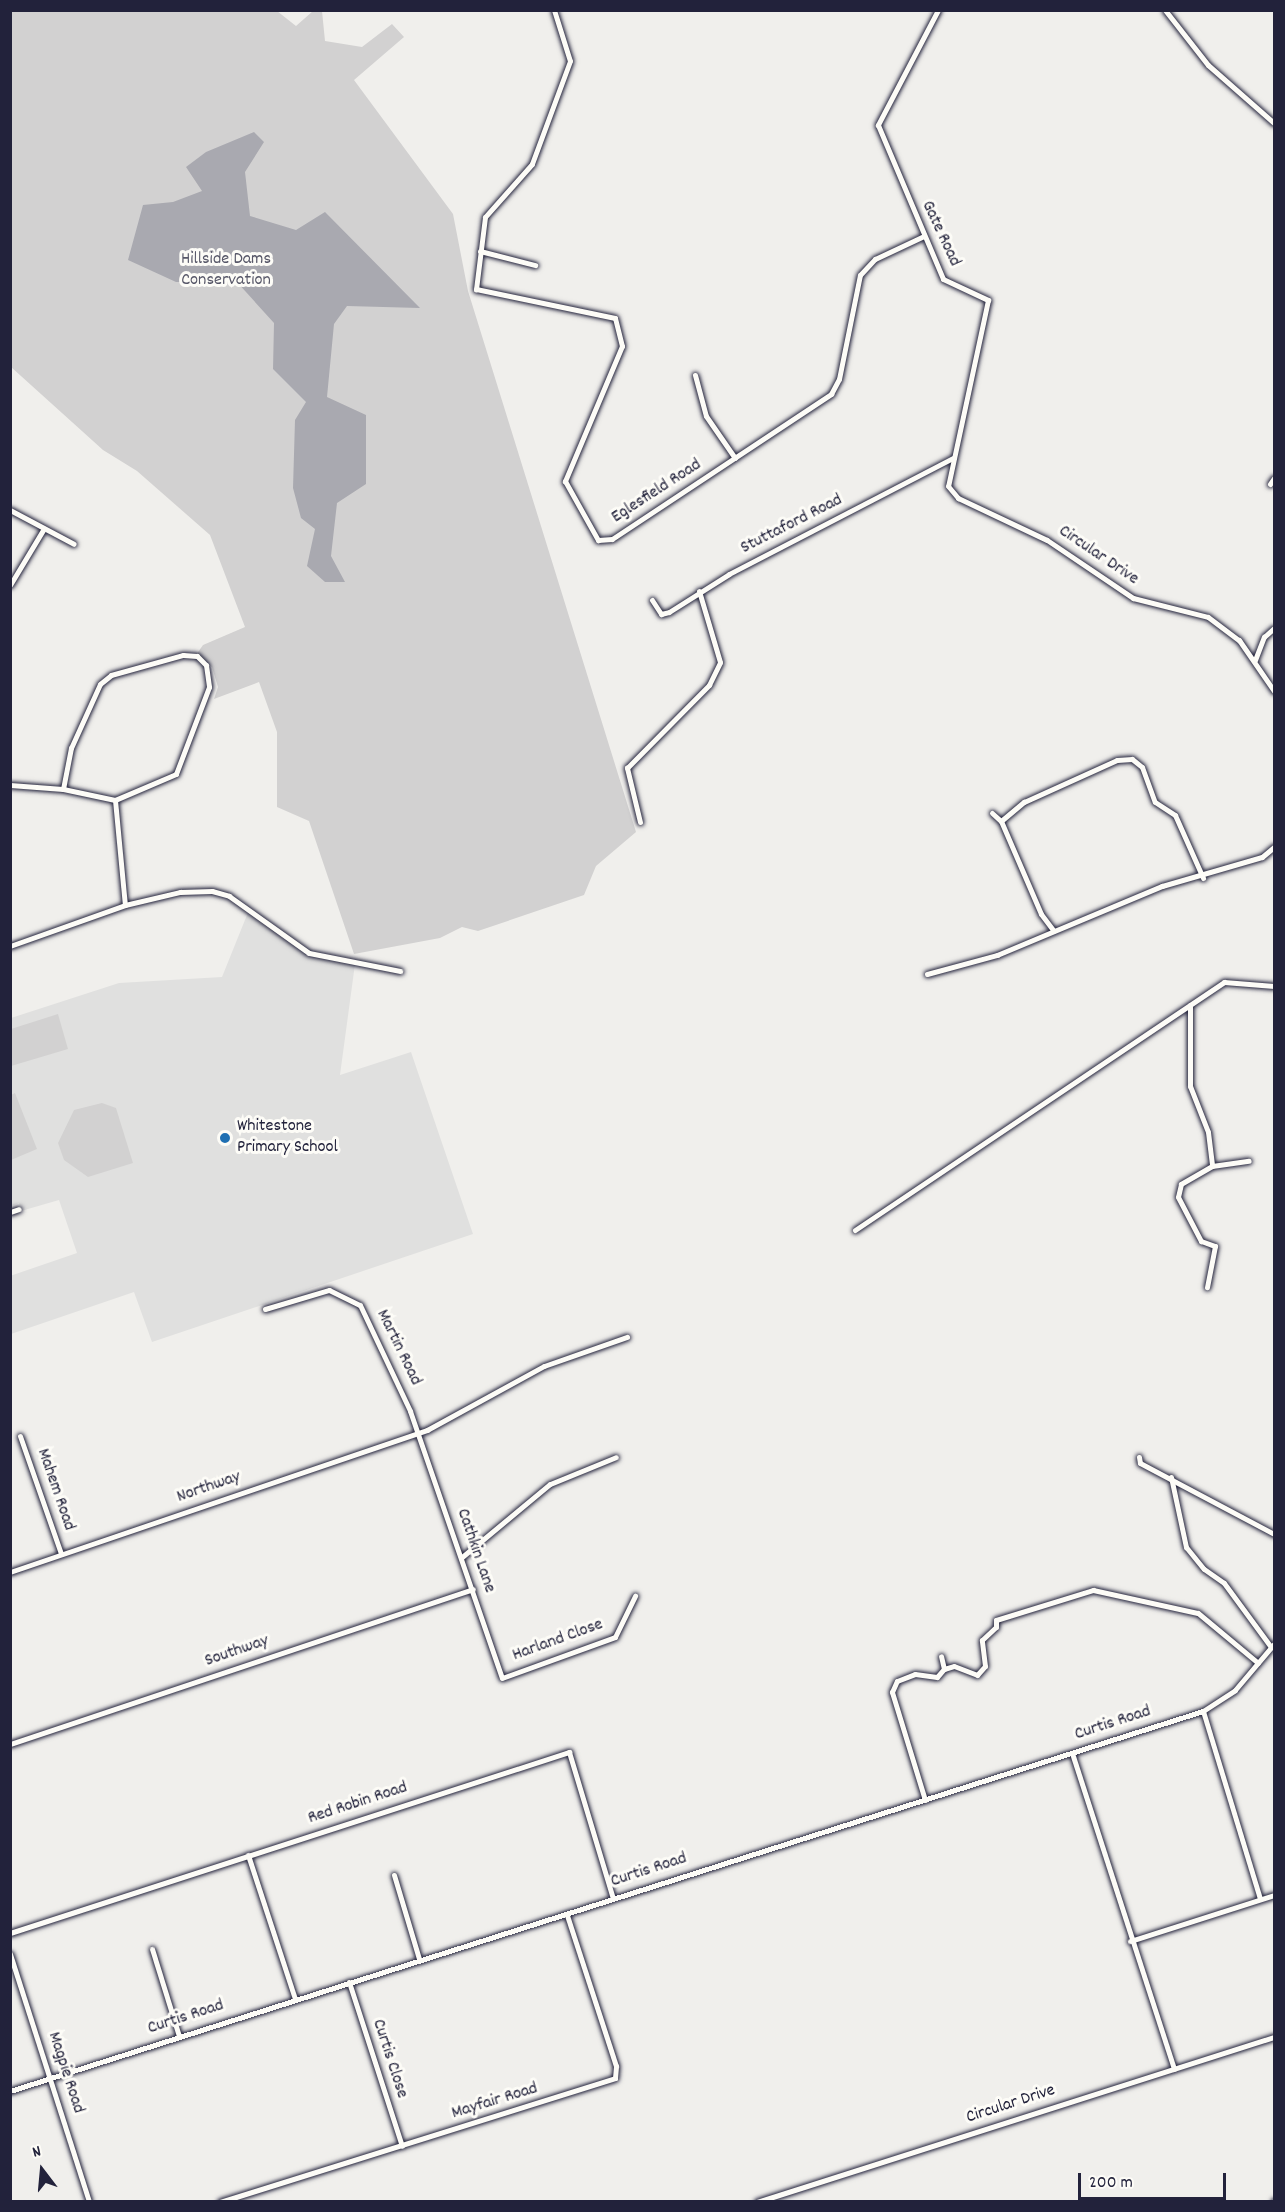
<!DOCTYPE html>
<html>
<head>
<meta charset="utf-8">
<style>
  body { margin:0 }
  #map { position:relative; width:1285px; height:2212px; overflow:hidden; background:#f0efec; font-family:Dekko,sans-serif }
  div>[style] { position:absolute }
  .built>* { inset:0; background:#e0e0df }
  .green>* { inset:0; background:#d2d1d1 }
  .water>* { inset:0; background:#a9a9b0 }
  .roads { filter:drop-shadow(0 0 2px #22223b) drop-shadow(0 0 2px #22223b) }
  .minor>* { height:5px; margin:-2.5px; padding:0 2.5px; transform-origin:2.5px; border-radius:2.5px; background:#fdfcf7 }
  .dots>* { width:16px; height:16px; translate:-50% -50%; box-sizing:border-box; border:3px solid #fdfcf7; border-radius:50% }
  span { translate:-50% -50%; white-space:nowrap; text-align:center; line-height:1.15; -webkit-text-stroke:6px #fdfcf7; paint-order:stroke }
  .street-label { font-size:18px; color:#22223b }
  .park-label { font-size:18px; color:#575768 }
  .poi-label { font-size:18px; color:#22223b }
  .left { translate:0 -50%; text-align:left }
  .frame { position:absolute; inset:0; border:12px solid #22223b; pointer-events:none }
  .north { position:absolute; left:12px; top:2140px; width:60px; height:60px; -webkit-text-stroke:4px #fdfcf7; paint-order:stroke; rotate:344deg; font-size:16px; font-weight:700; line-height:24px; text-align:center; color:#22223b }
  .north::after { content:''; display:block; margin:auto; width:21px; height:27px; background:#22223b; clip-path:polygon(50% 0,100% 100%,50% 72%,0 100%) }
  .scale { position:absolute; left:1078px; top:2173px; width:148px; height:27px; box-sizing:border-box; border:3px solid #22223b; border-top:0; padding-left:8px; font-size:18px; line-height:21px; white-space:nowrap; color:#22223b; -webkit-text-stroke:4px #fdfcf7; paint-order:stroke }
</style>
</head>
<body>
<div id="map">
  <div class="built">
    <i style="clip-path:polygon(249px 910px,296px 947px,355px 964px,340px 1075px,411px 1052px,473px 1234px,152px 1342px,134px 1292px,11px 1334px,10px 1276px,77px 1253px,59px 1200px,21px 1211px,19px 1203px,11px 1206px,11px 1018px,119px 983px,222px 977px)"></i>
  </div>
  <div class="green">
    <i style="clip-path:polygon(11px 11px,277px 11px,296px 26px,313px 11px,322px 11px,325px 41px,362px 47px,392px 24px,404px 37px,354px 80px,453px 214px,468px 291px,636px 832px,596px 866px,584px 895px,478px 931px,462px 927px,440px 938px,354px 954px,309px 821px,277px 807px,277px 732px,259px 682px,214px 699px,218px 687px,212px 667px,196px 655px,203px 645px,245px 627px,210px 535px,137px 471px,103px 450px,11px 367px)"></i>
    <i style="clip-path:polygon(58px 1014px,68px 1049px,11px 1066px,11px 1029px)"></i>
    <i style="clip-path:polygon(15px 1093px,37px 1149px,11px 1160px,11px 1095px)"></i>
    <i style="clip-path:polygon(102px 1103px,116px 1108px,133px 1163px,88px 1177px,64px 1160px,58px 1143px,74px 1110px)"></i>
  </div>
  <div class="water">
    <i style="clip-path:polygon(254px 132px,264px 142px,245px 172px,250px 216px,296px 230px,325px 212px,420px 308px,347px 306px,334px 324px,327px 397px,366px 415px,366px 484px,337px 503px,331px 556px,345px 582px,325px 582px,307px 566px,315px 529px,301px 518px,293px 488px,295px 420px,306px 402px,273px 369px,274px 323px,236px 281px,176px 282px,128px 260px,143px 205px,173px 202px,202px 191px,186px 167px,206px 152px)"></i>
  </div>
  <div class="roads">
    <div class="minor">
      <i style="left:554px;top:10px;width:53px;rotate:72.6deg"></i>
      <i style="left:570px;top:61px;width:110px;rotate:110.3deg"></i>
      <i style="left:532px;top:164px;width:71px;rotate:131.6deg"></i>
      <i style="left:485px;top:217px;width:73px;rotate:97.1deg"></i>
      <i style="left:476px;top:289px;width:142px;rotate:11.8deg"></i>
      <i style="left:615px;top:318px;width:29px;rotate:76deg"></i>
      <i style="left:622px;top:346px;width:147px;rotate:112.9deg"></i>
      <i style="left:565px;top:481px;width:68px;rotate:60.8deg"></i>
      <i style="left:598px;top:540px;width:14px;rotate:-4deg"></i>
      <i style="left:612px;top:539px;width:263px;rotate:-33.5deg"></i>
      <i style="left:831px;top:394px;width:17px;rotate:-62deg"></i>
      <i style="left:839px;top:379px;width:106px;rotate:-78.6deg"></i>
      <i style="left:860px;top:275px;width:22px;rotate:-47deg"></i>
      <i style="left:875px;top:259px;width:54px;rotate:-25.1deg"></i>
      <i style="left:938px;top:10px;width:130px;rotate:117.6deg"></i>
      <i style="left:878px;top:125px;width:167px;rotate:67.1deg"></i>
      <i style="left:943px;top:279px;width:50px;rotate:25deg"></i>
      <i style="left:988px;top:300px;width:190px;rotate:102.1deg"></i>
      <i style="left:948px;top:486px;width:16px;rotate:50deg"></i>
      <i style="left:958px;top:498px;width:98px;rotate:25.3deg"></i>
      <i style="left:1047px;top:540px;width:104px;rotate:34deg"></i>
      <i style="left:1133px;top:598px;width:77px;rotate:14.2deg"></i>
      <i style="left:1208px;top:617px;width:39px;rotate:37deg"></i>
      <i style="left:1239px;top:640px;width:62px;rotate:55.5deg"></i>
      <i style="left:1165px;top:10px;width:70px;rotate:52deg"></i>
      <i style="left:1208px;top:65px;width:88px;rotate:41.3deg"></i>
      <i style="left:480px;top:251px;width:57px;rotate:14.3deg"></i>
      <i style="left:695px;top:375px;width:42px;rotate:75deg"></i>
      <i style="left:706px;top:416px;width:51px;rotate:55.4deg"></i>
      <i style="left:1270px;top:484px;width:7px;rotate:-56deg"></i>
      <i style="left:10px;top:510px;width:72px;rotate:28deg"></i>
      <i style="left:10px;top:585px;width:64px;rotate:-59deg"></i>
      <i style="left:652px;top:600px;width:17px;rotate:57deg"></i>
      <i style="left:661px;top:614px;width:8px;rotate:-14deg"></i>
      <i style="left:669px;top:612px;width:71px;rotate:-32.3deg"></i>
      <i style="left:729px;top:574px;width:252px;rotate:-27.4deg"></i>
      <i style="left:183px;top:655px;width:14px;rotate:4deg"></i>
      <i style="left:197px;top:656px;width:13px;rotate:45deg"></i>
      <i style="left:206px;top:665px;width:22px;rotate:82deg"></i>
      <i style="left:209px;top:687px;width:93px;rotate:110.8deg"></i>
      <i style="left:176px;top:774px;width:66px;rotate:156.9deg"></i>
      <i style="left:115px;top:800px;width:53px;rotate:-168.1deg"></i>
      <i style="left:63px;top:789px;width:42px;rotate:-79deg"></i>
      <i style="left:71px;top:748px;width:70px;rotate:-65.6deg"></i>
      <i style="left:100px;top:684px;width:14px;rotate:-39deg"></i>
      <i style="left:111px;top:675px;width:75px;rotate:-15.5deg"></i>
      <i style="left:1255px;top:660px;width:25px;rotate:-69deg"></i>
      <i style="left:1264px;top:637px;width:13px;rotate:-42deg"></i>
      <i style="left:10px;top:785px;width:53px;rotate:4.3deg"></i>
      <i style="left:115px;top:800px;width:105px;rotate:84.6deg"></i>
      <i style="left:992px;top:813px;width:12px;rotate:42deg"></i>
      <i style="left:1001px;top:821px;width:101px;rotate:66.7deg"></i>
      <i style="left:1041px;top:914px;width:21px;rotate:53deg"></i>
      <i style="left:1001px;top:821px;width:30px;rotate:-40deg"></i>
      <i style="left:1024px;top:802px;width:102px;rotate:-24.3deg"></i>
      <i style="left:1117px;top:760px;width:15px;rotate:-4deg"></i>
      <i style="left:1132px;top:759px;width:13px;rotate:39deg"></i>
      <i style="left:1142px;top:767px;width:37px;rotate:70deg"></i>
      <i style="left:1155px;top:802px;width:24px;rotate:33deg"></i>
      <i style="left:1175px;top:815px;width:69px;rotate:66deg"></i>
      <i style="left:640px;top:822px;width:56px;rotate:-103.5deg"></i>
      <i style="left:627px;top:768px;width:117px;rotate:-45.3deg"></i>
      <i style="left:709px;top:685px;width:25px;rotate:-64deg"></i>
      <i style="left:720px;top:662px;width:74px;rotate:-106.5deg"></i>
      <i style="left:10px;top:946px;width:122px;rotate:-19.6deg"></i>
      <i style="left:125px;top:905px;width:57px;rotate:-13.3deg"></i>
      <i style="left:180px;top:892px;width:32px;rotate:-2deg"></i>
      <i style="left:212px;top:891px;width:18px;rotate:16deg"></i>
      <i style="left:229px;top:896px;width:98px;rotate:35.5deg"></i>
      <i style="left:309px;top:953px;width:93px;rotate:11.2deg"></i>
      <i style="left:927px;top:974px;width:73px;rotate:-15.2deg"></i>
      <i style="left:997px;top:955px;width:179px;rotate:-22.7deg"></i>
      <i style="left:1162px;top:886px;width:104px;rotate:-16.2deg"></i>
      <i style="left:1262px;top:857px;width:16px;rotate:-40deg"></i>
      <i style="left:1190px;top:1005px;width:81px;rotate:90deg"></i>
      <i style="left:1190px;top:1086px;width:49px;rotate:68.6deg"></i>
      <i style="left:1208px;top:1132px;width:34px;rotate:83deg"></i>
      <i style="left:1212px;top:1166px;width:36px;rotate:150deg"></i>
      <i style="left:1181px;top:1184px;width:13px;rotate:103deg"></i>
      <i style="left:1178px;top:1197px;width:50px;rotate:62.4deg"></i>
      <i style="left:1201px;top:1241px;width:15px;rotate:20deg"></i>
      <i style="left:1215px;top:1246px;width:42px;rotate:101deg"></i>
      <i style="left:1212px;top:1166px;width:37px;rotate:-8deg"></i>
      <i style="left:10px;top:1212px;width:9px;rotate:-18deg"></i>
      <i style="left:855px;top:1230px;width:445px;rotate:-33.9deg"></i>
      <i style="left:1224px;top:982px;width:50px;rotate:4.6deg"></i>
      <i style="left:265px;top:1309px;width:67px;rotate:-16.5deg"></i>
      <i style="left:329px;top:1290px;width:34px;rotate:26deg"></i>
      <i style="left:360px;top:1305px;width:117px;rotate:64.7deg"></i>
      <i style="left:410px;top:1411px;width:282px;rotate:71deg"></i>
      <i style="left:502px;top:1678px;width:120px;rotate:-19.9deg"></i>
      <i style="left:615px;top:1637px;width:46px;rotate:-64deg"></i>
      <i style="left:20px;top:1436px;width:125px;rotate:70.8deg"></i>
      <i style="left:1139px;top:1457px;width:6px;rotate:81deg"></i>
      <i style="left:1140px;top:1463px;width:152px;rotate:27.9deg"></i>
      <i style="left:1171px;top:1477px;width:72px;rotate:77.9deg"></i>
      <i style="left:1186px;top:1547px;width:28px;rotate:51deg"></i>
      <i style="left:1204px;top:1569px;width:24px;rotate:35deg"></i>
      <i style="left:1224px;top:1583px;width:79px;rotate:53.7deg"></i>
      <i style="left:462px;top:1557px;width:114px;rotate:-39.7deg"></i>
      <i style="left:550px;top:1484px;width:71px;rotate:-22.2deg"></i>
      <i style="left:10px;top:1572px;width:441px;rotate:-18.8deg"></i>
      <i style="left:427px;top:1430px;width:133px;rotate:-28.7deg"></i>
      <i style="left:544px;top:1366px;width:88px;rotate:-19.3deg"></i>
      <i style="left:944px;top:1669px;width:10px;rotate:-17deg"></i>
      <i style="left:954px;top:1666px;width:25px;rotate:21deg"></i>
      <i style="left:977px;top:1675px;width:12px;rotate:-48deg"></i>
      <i style="left:985px;top:1666px;width:26px;rotate:-97deg"></i>
      <i style="left:982px;top:1640px;width:19px;rotate:-43deg"></i>
      <i style="left:996px;top:1627px;width:7px;rotate:-90deg"></i>
      <i style="left:996px;top:1620px;width:102px;rotate:-17.2deg"></i>
      <i style="left:1093px;top:1590px;width:107px;rotate:12.4deg"></i>
      <i style="left:1198px;top:1613px;width:78px;rotate:39.8deg"></i>
      <i style="left:1203px;top:1711px;width:196px;rotate:73.1deg"></i>
      <i style="left:10px;top:1744px;width:488px;rotate:-18.5deg"></i>
      <i style="left:1072px;top:1753px;width:332px;rotate:72.1deg"></i>
      <i style="left:925px;top:1800px;width:113px;rotate:-107deg"></i>
      <i style="left:892px;top:1692px;width:12px;rotate:-66deg"></i>
      <i style="left:897px;top:1681px;width:19px;rotate:-21deg"></i>
      <i style="left:915px;top:1674px;width:22px;rotate:8deg"></i>
      <i style="left:937px;top:1677px;width:11px;rotate:-49deg"></i>
      <i style="left:944px;top:1669px;width:13px;rotate:-103deg"></i>
      <i style="left:248px;top:1855px;width:151px;rotate:71.9deg"></i>
      <i style="left:394px;top:1875px;width:88px;rotate:73.4deg"></i>
      <i style="left:10px;top:1933px;width:588px;rotate:-17.94deg"></i>
      <i style="left:569px;top:1752px;width:153px;rotate:73.3deg"></i>
      <i style="left:1130px;top:1941px;width:151px;rotate:-17.7deg"></i>
      <i style="left:152px;top:1949px;width:91px;rotate:72.8deg"></i>
      <i style="left:10px;top:1954px;width:260px;rotate:72.3deg"></i>
      <i style="left:349px;top:1982px;width:172px;rotate:72.1deg"></i>
      <i style="left:10px;top:2091px;width:1252px;rotate:-17.67deg"></i>
      <i style="left:1203px;top:1711px;width:38px;rotate:-33deg"></i>
      <i style="left:1235px;top:1690px;width:60px;rotate:-49.7deg"></i>
      <i style="left:220px;top:2202px;width:414px;rotate:-17.4deg"></i>
      <i style="left:615px;top:2078px;width:12px;rotate:-85deg"></i>
      <i style="left:616px;top:2066px;width:159px;rotate:-108deg"></i>
      <i style="left:757px;top:2202px;width:543px;rotate:-17.7deg"></i>
      <i style="left:1274px;top:2202px;width:1px;rotate:-90deg"></i>
    </div>
  </div>
  <div class="dots">
    <i style="left:225px;top:1138px;background:#1f6fb2"></i>
  </div>
  <div class="street-label">
    <span style="left:940px;top:234px;rotate:65deg">Gate Road</span>
    <span style="left:657px;top:492px;rotate:-33deg">Eglesfield Road</span>
    <span style="left:792px;top:525px;rotate:-27deg">Stuttaford Road</span>
    <span style="left:1098px;top:556px;rotate:34deg">Circular Drive</span>
    <span style="left:398px;top:1348px;rotate:64deg">Martin Road</span>
    <span style="left:209px;top:1488px;rotate:-19deg">Northway</span>
    <span style="left:55px;top:1490px;rotate:71deg">Mahem Road</span>
    <span style="left:475px;top:1551px;rotate:71deg">Cathkin Lane</span>
    <span style="left:558px;top:1641px;rotate:-20deg">Harland Close</span>
    <span style="left:237px;top:1652px;rotate:-19deg">Southway</span>
    <span style="left:1113px;top:1724px;rotate:-18deg">Curtis Road</span>
    <span style="left:358px;top:1804px;rotate:-18deg">Red Robin Road</span>
    <span style="left:649px;top:1871px;rotate:-18deg">Curtis Road</span>
    <span style="left:186px;top:2018px;rotate:-18deg">Curtis Road</span>
    <span style="left:389px;top:2059px;rotate:72deg">Curtis Close</span>
    <span style="left:65px;top:2073px;rotate:72deg">Magpie Road</span>
    <span style="left:495px;top:2102px;rotate:-17deg">Mayfair Road</span>
    <span style="left:1011px;top:2105px;rotate:-18deg">Circular Drive</span>
  </div>
  <div class="park-label">
    <span style="left:226px;top:271px">Hillside Dams<br>Conservation</span>
  </div>
  <div class="poi-label">
    <span class="left" style="left:237px;top:1138px">Whitestone<br>Primary School</span>
  </div>
  <div class="frame"></div>
  <div class="north">N</div>
  <div class="scale">200 m</div>
</div>
</body>
</html>
